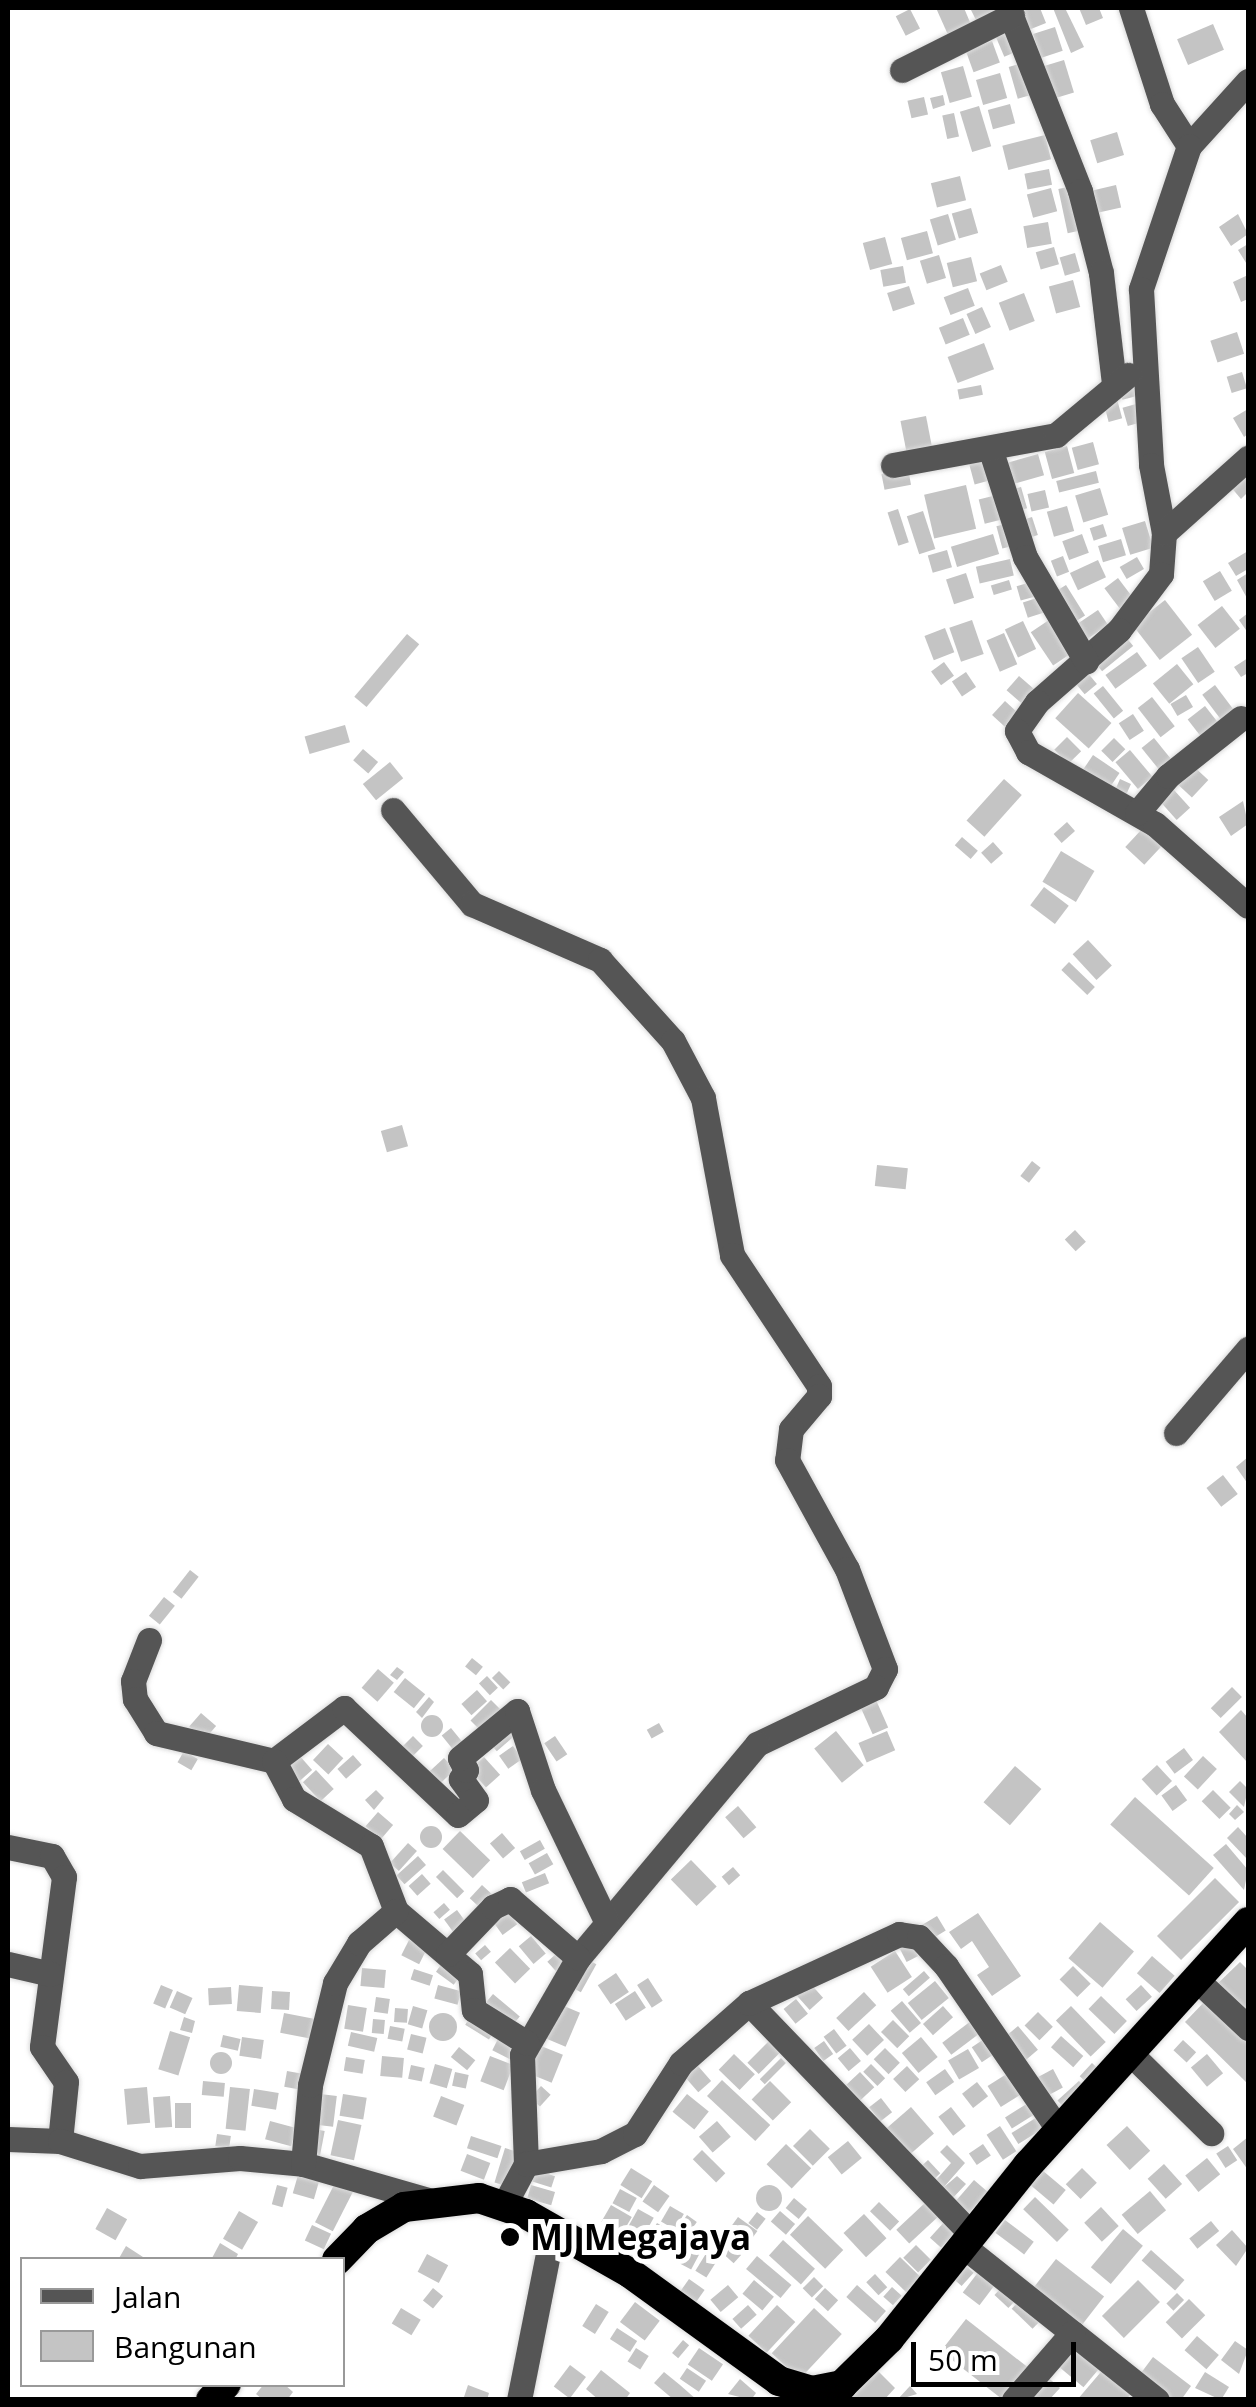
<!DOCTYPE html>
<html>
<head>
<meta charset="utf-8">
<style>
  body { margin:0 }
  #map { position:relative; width:1256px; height:2407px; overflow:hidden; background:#fff; font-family:"Open Sans",sans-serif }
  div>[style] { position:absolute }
  .building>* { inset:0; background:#c4c4c4; transform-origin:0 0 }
  .round { border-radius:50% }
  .roads { filter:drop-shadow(0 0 2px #dbdbdb) drop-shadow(0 0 2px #dbdbdb) }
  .minor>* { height:25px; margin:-12.5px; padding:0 12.5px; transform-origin:12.5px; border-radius:12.5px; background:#555 }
  .highway>* { height:30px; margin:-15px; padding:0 15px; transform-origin:15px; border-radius:15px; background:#000 }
  .dots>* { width:28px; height:28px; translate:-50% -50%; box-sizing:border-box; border:5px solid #fff; border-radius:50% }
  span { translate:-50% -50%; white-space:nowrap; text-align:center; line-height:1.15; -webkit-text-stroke:10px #fff; paint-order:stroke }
  .poi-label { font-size:35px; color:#000; font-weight:700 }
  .left { translate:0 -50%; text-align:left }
  .frame { position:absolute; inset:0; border:10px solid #000; pointer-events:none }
  .legend { position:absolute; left:20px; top:2257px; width:325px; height:130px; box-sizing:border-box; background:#fff; border:2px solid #999; margin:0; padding:12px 18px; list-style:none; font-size:30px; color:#000 }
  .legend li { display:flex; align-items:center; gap:20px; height:50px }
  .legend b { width:50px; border:2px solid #999 }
  .scale { position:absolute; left:911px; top:2342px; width:165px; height:45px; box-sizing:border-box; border:5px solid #000; border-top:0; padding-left:12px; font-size:30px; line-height:35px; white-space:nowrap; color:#000; -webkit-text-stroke:8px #fff; paint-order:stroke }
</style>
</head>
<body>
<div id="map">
  <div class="building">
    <i style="clip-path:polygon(936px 8px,964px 8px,972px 27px,949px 37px)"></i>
    <i style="clip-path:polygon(970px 8px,997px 8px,999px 11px,977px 22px)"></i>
    <i style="clip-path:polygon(1031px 8px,1040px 8px,1046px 23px,1026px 31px,1019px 12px)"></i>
    <i style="clip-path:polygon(1053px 8px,1065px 8px,1084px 47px,1071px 53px)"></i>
    <i style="clip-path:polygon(1079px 8px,1099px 8px,1103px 18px,1086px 25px)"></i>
    <i style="left:910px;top:9px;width:22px;height:16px;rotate:63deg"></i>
    <i style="left:1213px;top:24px;width:28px;height:39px;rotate:67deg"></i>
    <i style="left:1055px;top:27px;width:25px;height:23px;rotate:72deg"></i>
    <i style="left:1009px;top:32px;width:21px;height:14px;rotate:67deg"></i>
    <i style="left:992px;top:41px;width:23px;height:28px;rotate:70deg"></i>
    <i style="left:1064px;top:60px;width:34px;height:25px;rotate:73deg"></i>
    <i style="left:1026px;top:62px;width:33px;height:18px;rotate:74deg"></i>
    <i style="left:963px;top:66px;width:32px;height:23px;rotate:74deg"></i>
    <i style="left:1000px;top:73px;width:26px;height:25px;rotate:74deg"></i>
    <i style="clip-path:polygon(943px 95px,945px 105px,933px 109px,930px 98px)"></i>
    <i style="left:924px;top:97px;width:18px;height:17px;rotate:77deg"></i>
    <i style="left:1010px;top:104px;width:20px;height:23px;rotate:75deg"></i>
    <i style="left:979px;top:106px;width:42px;height:20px;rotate:73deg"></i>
    <i style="left:954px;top:113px;width:24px;height:12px;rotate:78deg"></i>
    <i style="left:1117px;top:132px;width:24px;height:28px;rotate:73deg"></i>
    <i style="left:1045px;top:135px;width:25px;height:44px;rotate:76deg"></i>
    <i style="left:1049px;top:169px;width:16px;height:25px;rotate:79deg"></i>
    <i style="left:960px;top:176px;width:25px;height:30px;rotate:76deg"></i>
    <i style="left:1116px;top:185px;width:23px;height:23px;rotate:77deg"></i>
    <i style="left:1073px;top:186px;width:45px;height:15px;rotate:78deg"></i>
    <i style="left:1051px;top:188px;width:24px;height:25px;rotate:75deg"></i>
    <i style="left:971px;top:208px;width:26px;height:20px;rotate:74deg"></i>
    <i style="left:948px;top:214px;width:27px;height:19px;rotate:73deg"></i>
    <i style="clip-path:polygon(1238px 214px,1248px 234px,1231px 246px,1219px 227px)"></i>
    <i style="left:1048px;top:222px;width:22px;height:25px;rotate:80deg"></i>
    <i style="left:927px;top:231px;width:23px;height:27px;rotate:75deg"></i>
    <i style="left:885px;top:237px;width:28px;height:23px;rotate:75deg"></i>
    <i style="clip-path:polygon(1248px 244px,1248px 266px,1238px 250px)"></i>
    <i style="left:1054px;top:247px;width:18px;height:19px;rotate:74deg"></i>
    <i style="left:1075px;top:253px;width:19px;height:16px;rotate:74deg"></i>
    <i style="left:939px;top:255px;width:24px;height:20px;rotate:73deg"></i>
    <i style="left:971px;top:257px;width:25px;height:25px;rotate:76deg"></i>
    <i style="left:1001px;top:265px;width:18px;height:23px;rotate:68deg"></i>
    <i style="left:903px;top:266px;width:17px;height:23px;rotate:80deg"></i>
    <i style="clip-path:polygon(1248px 275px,1248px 299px,1241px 302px,1233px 282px)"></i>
    <i style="left:1073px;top:280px;width:28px;height:25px;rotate:75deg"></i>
    <i style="left:909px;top:286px;width:19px;height:23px;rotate:72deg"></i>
    <i style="left:968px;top:288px;width:19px;height:26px;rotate:69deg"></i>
    <i style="left:1024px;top:293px;width:30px;height:27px;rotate:69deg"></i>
    <i style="left:982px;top:307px;width:22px;height:17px;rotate:66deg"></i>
    <i style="left:963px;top:318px;width:18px;height:26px;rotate:68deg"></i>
    <i style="left:1237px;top:332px;width:23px;height:28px;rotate:72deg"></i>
    <i style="left:984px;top:343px;width:28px;height:39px;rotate:69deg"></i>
    <i style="left:1242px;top:372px;width:17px;height:16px;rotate:73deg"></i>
    <i style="left:981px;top:385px;width:10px;height:24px;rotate:79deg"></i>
    <i style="left:1135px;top:385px;width:11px;height:16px;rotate:75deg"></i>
    <i style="left:1117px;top:399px;width:20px;height:14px;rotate:75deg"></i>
    <i style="left:1136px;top:404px;width:19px;height:14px;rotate:74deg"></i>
    <i style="clip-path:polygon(1248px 409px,1248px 434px,1244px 437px,1233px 418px)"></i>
    <i style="left:926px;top:416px;width:31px;height:26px;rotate:79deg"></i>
    <i style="left:1093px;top:442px;width:23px;height:22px;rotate:75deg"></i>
    <i style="left:1067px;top:446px;width:28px;height:23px;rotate:75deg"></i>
    <i style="left:1038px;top:454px;width:22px;height:38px;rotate:74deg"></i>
    <i style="left:988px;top:457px;width:23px;height:20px;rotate:75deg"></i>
    <i style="left:908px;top:469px;width:16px;height:27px;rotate:79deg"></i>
    <i style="left:1096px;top:471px;width:12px;height:41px;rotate:76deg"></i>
    <i style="clip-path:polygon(1245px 472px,1248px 492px,1241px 499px,1230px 486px)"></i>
    <i style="left:966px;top:485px;width:45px;height:43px;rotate:77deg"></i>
    <i style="left:1021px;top:487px;width:22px;height:17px;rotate:74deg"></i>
    <i style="left:1100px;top:488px;width:28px;height:26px;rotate:73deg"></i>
    <i style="left:1045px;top:490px;width:18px;height:18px;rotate:77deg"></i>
    <i style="left:1001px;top:494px;width:25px;height:23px;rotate:76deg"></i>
    <i style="left:1067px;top:506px;width:26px;height:21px;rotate:74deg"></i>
    <i style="left:898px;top:509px;width:35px;height:11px;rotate:72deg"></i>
    <i style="left:923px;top:511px;width:40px;height:17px;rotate:72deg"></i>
    <i style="left:1032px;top:517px;width:19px;height:20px;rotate:72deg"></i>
    <i style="left:1145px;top:521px;width:28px;height:24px;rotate:73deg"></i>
    <i style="left:1009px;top:523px;width:23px;height:13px;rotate:75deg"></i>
    <i style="left:1103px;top:524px;width:13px;height:14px;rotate:72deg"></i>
    <i style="left:993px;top:534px;width:21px;height:44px;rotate:73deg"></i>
    <i style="left:1082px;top:534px;width:20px;height:21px;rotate:70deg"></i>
    <i style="left:1121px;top:539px;width:17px;height:24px;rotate:73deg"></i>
    <i style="left:947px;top:550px;width:18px;height:20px;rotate:74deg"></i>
    <i style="clip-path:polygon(1248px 551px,1248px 569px,1236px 576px,1228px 563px)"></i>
    <i style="left:1063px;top:556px;width:17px;height:13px;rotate:69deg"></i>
    <i style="left:1137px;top:557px;width:14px;height:20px;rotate:60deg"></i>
    <i style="left:1010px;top:559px;width:17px;height:35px;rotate:77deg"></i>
    <i style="left:1098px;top:560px;width:19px;height:31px;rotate:65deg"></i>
    <i style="left:1220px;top:571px;width:23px;height:20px;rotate:59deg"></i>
    <i style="left:966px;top:573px;width:26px;height:21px;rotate:72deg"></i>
    <i style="clip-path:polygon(1248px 573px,1248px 600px,1237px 580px)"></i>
    <i style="left:1118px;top:578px;width:26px;height:17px;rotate:53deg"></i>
    <i style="left:1009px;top:580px;width:10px;height:19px;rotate:73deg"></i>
    <i style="left:1031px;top:582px;width:15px;height:15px;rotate:74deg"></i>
    <i style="left:1066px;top:585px;width:36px;height:20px;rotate:58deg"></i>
    <i style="left:1040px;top:597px;width:16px;height:18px;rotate:72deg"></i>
    <i style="left:1165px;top:600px;width:44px;height:41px;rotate:52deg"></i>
    <i style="left:1222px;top:606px;width:29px;height:31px;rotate:52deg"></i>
    <i style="left:1098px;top:610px;width:18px;height:35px;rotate:56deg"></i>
    <i style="clip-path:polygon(1248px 613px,1248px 633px,1239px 620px)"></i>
    <i style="left:972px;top:620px;width:36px;height:24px;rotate:71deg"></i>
    <i style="left:1049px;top:620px;width:40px;height:22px;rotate:56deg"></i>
    <i style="left:1023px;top:621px;width:31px;height:20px;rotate:65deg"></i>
    <i style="left:945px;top:628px;width:26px;height:22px;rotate:69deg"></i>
    <i style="left:1004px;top:633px;width:34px;height:19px;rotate:67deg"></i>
    <i style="left:407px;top:634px;width:16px;height:82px;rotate:40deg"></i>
    <i style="left:1125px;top:636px;width:13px;height:40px;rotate:51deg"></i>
    <i style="left:1198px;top:647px;width:30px;height:20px;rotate:56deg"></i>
    <i style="left:1137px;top:652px;width:17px;height:39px;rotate:54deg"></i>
    <i style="clip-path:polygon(1248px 658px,1248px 673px,1241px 677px,1234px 667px)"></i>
    <i style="left:944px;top:662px;width:17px;height:16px;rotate:54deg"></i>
    <i style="left:1177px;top:664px;width:26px;height:31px;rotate:51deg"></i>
    <i style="left:1086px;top:671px;width:17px;height:16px;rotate:50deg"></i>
    <i style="left:966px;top:672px;width:18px;height:17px;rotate:56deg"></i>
    <i style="left:1019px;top:676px;width:21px;height:19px;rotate:41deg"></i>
    <i style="left:1215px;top:685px;width:36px;height:16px;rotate:53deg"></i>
    <i style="left:1103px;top:686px;width:32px;height:12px;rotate:51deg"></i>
    <i style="left:1078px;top:693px;width:45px;height:34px;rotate:42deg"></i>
    <i style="left:1186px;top:695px;width:14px;height:18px;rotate:60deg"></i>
    <i style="left:1152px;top:697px;width:37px;height:18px;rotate:52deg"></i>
    <i style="left:1005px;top:701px;width:19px;height:19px;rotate:43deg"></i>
    <i style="left:1205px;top:706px;width:29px;height:22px;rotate:52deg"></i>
    <i style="left:1133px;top:714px;width:20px;height:17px;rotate:57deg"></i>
    <i style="left:345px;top:725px;width:18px;height:42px;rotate:74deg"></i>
    <i style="left:1067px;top:737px;width:20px;height:18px;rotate:45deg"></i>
    <i style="left:1114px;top:738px;width:16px;height:18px;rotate:45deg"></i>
    <i style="left:1154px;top:738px;width:27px;height:16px;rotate:51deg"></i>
    <i style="left:363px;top:749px;width:20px;height:15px;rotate:41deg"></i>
    <i style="left:1130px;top:750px;width:35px;height:19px;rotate:50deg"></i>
    <i style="left:1093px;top:755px;width:32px;height:19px;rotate:34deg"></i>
    <i style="left:390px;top:762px;width:21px;height:35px;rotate:51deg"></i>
    <i style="left:1190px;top:763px;width:25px;height:24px;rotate:43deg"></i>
    <i style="left:1004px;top:779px;width:24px;height:56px;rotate:42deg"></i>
    <i style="left:1120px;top:779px;width:12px;height:13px;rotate:24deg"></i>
    <i style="left:1174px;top:790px;width:24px;height:18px;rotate:48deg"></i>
    <i style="clip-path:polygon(1243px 801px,1248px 824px,1231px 836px,1219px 817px)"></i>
    <i style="left:1067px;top:822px;width:12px;height:18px;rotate:48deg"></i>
    <i style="left:1143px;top:828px;width:26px;height:26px;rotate:43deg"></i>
    <i style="left:962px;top:837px;width:21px;height:11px;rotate:41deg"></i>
    <i style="left:993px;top:842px;width:15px;height:16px;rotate:48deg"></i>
    <i style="left:1061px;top:851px;width:39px;height:36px;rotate:31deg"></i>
    <i style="left:1044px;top:887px;width:31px;height:23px;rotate:37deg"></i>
    <i style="left:1088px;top:940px;width:35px;height:21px;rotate:47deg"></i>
    <i style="left:1069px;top:962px;width:36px;height:11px;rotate:44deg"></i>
    <i style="left:402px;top:1125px;width:22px;height:22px;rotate:74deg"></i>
    <i style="left:1032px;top:1161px;width:11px;height:19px;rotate:38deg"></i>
    <i style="left:877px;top:1165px;width:31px;height:21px;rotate:6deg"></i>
    <i style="left:1075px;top:1230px;width:16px;height:14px;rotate:47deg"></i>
    <i style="clip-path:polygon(1248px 1457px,1248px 1484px,1236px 1467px)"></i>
    <i style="left:1223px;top:1475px;width:24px;height:21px;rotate:52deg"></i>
    <i style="left:190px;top:1570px;width:11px;height:28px;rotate:38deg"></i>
    <i style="left:164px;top:1597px;width:14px;height:24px;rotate:39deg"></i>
    <i style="left:472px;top:1658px;width:14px;height:11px;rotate:39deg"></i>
    <i style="clip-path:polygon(397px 1667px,404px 1672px,397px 1680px,390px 1675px)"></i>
    <i style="left:378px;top:1669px;width:21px;height:25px;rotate:41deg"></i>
    <i style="left:499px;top:1671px;width:16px;height:10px;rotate:45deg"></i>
    <i style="left:487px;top:1676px;width:16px;height:11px;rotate:47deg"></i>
    <i style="left:405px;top:1678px;width:26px;height:18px;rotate:39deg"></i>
    <i style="left:1232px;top:1687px;width:14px;height:30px;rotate:45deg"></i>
    <i style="left:477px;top:1690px;width:15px;height:21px;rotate:48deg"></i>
    <i style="clip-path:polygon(429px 1697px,434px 1702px,422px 1718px,416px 1712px)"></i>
    <i style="left:491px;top:1700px;width:17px;height:29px;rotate:45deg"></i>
    <i style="left:876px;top:1700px;width:30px;height:17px;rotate:66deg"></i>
    <i style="clip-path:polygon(1241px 1710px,1248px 1718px,1248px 1763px,1219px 1732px)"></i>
    <i style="left:201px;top:1713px;width:20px;height:18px;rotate:41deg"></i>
    <i class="round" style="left:421px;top:1715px;width:22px;height:22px"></i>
    <i style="left:501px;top:1721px;width:20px;height:23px;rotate:49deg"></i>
    <i style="left:659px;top:1723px;width:10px;height:14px;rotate:61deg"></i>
    <i style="left:451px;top:1728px;width:21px;height:12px;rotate:51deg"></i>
    <i style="left:836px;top:1731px;width:44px;height:28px;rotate:51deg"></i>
    <i style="left:887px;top:1731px;width:21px;height:31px;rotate:67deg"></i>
    <i style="left:413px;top:1736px;width:14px;height:23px;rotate:45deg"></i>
    <i style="left:555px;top:1736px;width:22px;height:13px;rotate:56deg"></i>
    <i style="left:328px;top:1744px;width:21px;height:22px;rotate:43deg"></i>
    <i style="left:513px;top:1746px;width:16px;height:17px;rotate:55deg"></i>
    <i style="left:1184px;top:1748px;width:15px;height:23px;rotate:53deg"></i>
    <i style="left:184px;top:1751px;width:16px;height:13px;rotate:30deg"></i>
    <i style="left:299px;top:1755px;width:20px;height:23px;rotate:49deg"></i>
    <i style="left:353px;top:1755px;width:13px;height:21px;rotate:48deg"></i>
    <i style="left:1203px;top:1756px;width:19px;height:28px;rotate:43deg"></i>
    <i style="left:484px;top:1757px;width:24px;height:19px;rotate:48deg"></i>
    <i style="left:444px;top:1758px;width:16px;height:24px;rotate:47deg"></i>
    <i style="left:1157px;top:1765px;width:22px;height:21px;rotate:47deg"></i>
    <i style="left:1015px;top:1766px;width:35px;height:48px;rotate:41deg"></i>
    <i style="left:316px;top:1770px;width:26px;height:18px;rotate:47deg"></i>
    <i style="clip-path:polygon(1240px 1781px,1248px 1789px,1244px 1807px,1229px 1792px)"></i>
    <i style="left:1176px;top:1785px;width:19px;height:18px;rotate:54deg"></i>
    <i style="clip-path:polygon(376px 1790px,384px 1798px,374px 1810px,365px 1800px)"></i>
    <i style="left:1213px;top:1790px;width:25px;height:16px;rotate:45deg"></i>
    <i style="left:1135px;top:1797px;width:106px;height:37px;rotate:42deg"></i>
    <i style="clip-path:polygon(1237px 1805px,1244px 1812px,1235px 1820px,1229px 1814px)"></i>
    <i style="left:738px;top:1806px;width:28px;height:17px;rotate:49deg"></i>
    <i style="left:378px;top:1812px;width:20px;height:19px;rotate:41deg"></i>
    <i class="round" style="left:420px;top:1826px;width:22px;height:22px"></i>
    <i style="clip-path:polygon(1238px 1827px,1248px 1838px,1248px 1860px,1227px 1838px)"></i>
    <i style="left:460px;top:1831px;width:42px;height:25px;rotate:44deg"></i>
    <i style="left:502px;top:1833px;width:20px;height:16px;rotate:49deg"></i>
    <i style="left:540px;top:1840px;width:10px;height:23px;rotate:61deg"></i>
    <i style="left:408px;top:1843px;width:12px;height:27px;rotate:42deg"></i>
    <i style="clip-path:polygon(1226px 1844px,1248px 1870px,1244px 1890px,1213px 1855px)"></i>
    <i style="left:547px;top:1853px;width:13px;height:21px;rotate:61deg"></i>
    <i style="left:418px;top:1856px;width:12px;height:29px;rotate:48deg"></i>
    <i style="left:691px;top:1860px;width:37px;height:28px;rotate:46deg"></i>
    <i style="left:733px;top:1867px;width:11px;height:15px;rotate:49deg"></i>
    <i style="left:443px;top:1870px;width:30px;height:10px;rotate:45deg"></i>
    <i style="left:545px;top:1873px;width:11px;height:25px;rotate:68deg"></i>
    <i style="left:422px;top:1874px;width:13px;height:18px;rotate:48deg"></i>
    <i style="left:1215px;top:1878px;width:34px;height:82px;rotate:45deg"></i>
    <i style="left:482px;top:1885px;width:18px;height:18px;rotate:43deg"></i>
    <i style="left:444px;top:1903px;width:9px;height:14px;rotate:49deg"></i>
    <i style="left:506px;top:1909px;width:19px;height:18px;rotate:54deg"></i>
    <i style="left:457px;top:1910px;width:19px;height:16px;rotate:54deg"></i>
    <i style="clip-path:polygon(978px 1913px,1021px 1976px,992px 1996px,977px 1975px,989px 1967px,972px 1941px,961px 1949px,949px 1932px)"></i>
    <i style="left:937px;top:1916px;width:17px;height:22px;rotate:59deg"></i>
    <i style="left:1100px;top:1922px;width:45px;height:48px;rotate:41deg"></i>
    <i style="left:531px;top:1936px;width:23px;height:16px;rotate:50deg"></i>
    <i style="left:409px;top:1940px;width:20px;height:17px;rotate:27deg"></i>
    <i style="left:910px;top:1940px;width:18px;height:13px;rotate:63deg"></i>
    <i style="left:485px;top:1945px;width:9px;height:13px;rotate:49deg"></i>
    <i style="left:510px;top:1948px;width:29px;height:21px;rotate:46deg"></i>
    <i style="left:895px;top:1951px;width:31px;height:29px;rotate:57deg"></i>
    <i style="left:557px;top:1953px;width:13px;height:13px;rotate:48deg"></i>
    <i style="left:1152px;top:1956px;width:30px;height:23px;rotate:41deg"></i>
    <i style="left:585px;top:1958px;width:13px;height:32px;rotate:29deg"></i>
    <i style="left:443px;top:1962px;width:22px;height:12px;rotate:36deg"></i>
    <i style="clip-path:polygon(1240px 1962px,1248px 1970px,1248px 2015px,1215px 1986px)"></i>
    <i style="left:1073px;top:1966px;width:25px;height:19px;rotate:45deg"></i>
    <i style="left:362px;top:1968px;width:24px;height:18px;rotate:5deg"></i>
    <i style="left:414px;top:1969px;width:20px;height:11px;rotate:18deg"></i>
    <i style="left:924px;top:1971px;width:9px;height:28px;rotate:49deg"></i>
    <i style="left:616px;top:1973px;width:23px;height:22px;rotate:56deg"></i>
    <i style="left:648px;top:1978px;width:27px;height:13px;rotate:57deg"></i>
    <i style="left:807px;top:1980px;width:24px;height:18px;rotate:48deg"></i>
    <i style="left:935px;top:1981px;width:22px;height:35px;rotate:51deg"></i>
    <i style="left:161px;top:1985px;width:13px;height:20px;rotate:23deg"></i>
    <i style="left:239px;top:1985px;width:24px;height:26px;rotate:5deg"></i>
    <i style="left:438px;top:1985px;width:24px;height:14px;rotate:15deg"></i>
    <i style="left:1141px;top:1985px;width:16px;height:21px;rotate:47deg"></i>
    <i style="left:231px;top:1987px;width:17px;height:23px;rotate:87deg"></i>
    <i style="left:177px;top:1991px;width:17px;height:18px;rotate:24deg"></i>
    <i style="left:272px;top:1991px;width:18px;height:18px;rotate:3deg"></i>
    <i style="left:635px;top:1991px;width:20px;height:24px;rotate:57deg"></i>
    <i style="left:864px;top:1992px;width:18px;height:38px;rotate:47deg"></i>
    <i style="left:493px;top:1994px;width:35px;height:21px;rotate:40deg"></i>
    <i style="left:1101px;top:1996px;width:36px;height:18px;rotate:44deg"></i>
    <i style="left:376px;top:1997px;width:14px;height:15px;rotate:8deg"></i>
    <i style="left:796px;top:1999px;width:19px;height:16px;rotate:51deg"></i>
    <i style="clip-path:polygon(1207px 1999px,1248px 2039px,1248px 2084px,1185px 2022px)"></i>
    <i style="left:902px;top:2001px;width:29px;height:15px;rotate:49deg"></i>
    <i style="left:557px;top:2003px;width:25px;height:37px;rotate:23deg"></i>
    <i style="left:348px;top:2005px;width:19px;height:24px;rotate:9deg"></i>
    <i style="left:413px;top:2006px;width:15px;height:19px;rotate:16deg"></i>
    <i style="left:943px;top:2006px;width:15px;height:27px;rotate:48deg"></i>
    <i style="left:1071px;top:2006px;width:50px;height:21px;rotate:46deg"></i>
    <i style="left:395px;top:2008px;width:13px;height:14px;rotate:4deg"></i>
    <i style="left:1038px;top:2012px;width:21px;height:19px;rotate:45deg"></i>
    <i class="round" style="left:429px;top:2013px;width:28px;height:28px"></i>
    <i style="left:284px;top:2013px;width:33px;height:20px;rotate:11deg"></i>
    <i style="clip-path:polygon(184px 2017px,195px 2021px,192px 2033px,180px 2030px)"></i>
    <i style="left:470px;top:2017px;width:28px;height:9px;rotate:32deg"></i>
    <i style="left:373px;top:2019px;width:12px;height:14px;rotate:5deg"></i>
    <i style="left:893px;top:2020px;width:23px;height:17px;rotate:45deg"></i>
    <i style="left:971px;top:2021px;width:15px;height:36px;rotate:53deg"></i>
    <i style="left:869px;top:2024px;width:22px;height:23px;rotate:47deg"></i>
    <i style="left:390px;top:2026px;width:15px;height:13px;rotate:11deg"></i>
    <i style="left:1018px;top:2026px;width:31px;height:22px;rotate:50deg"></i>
    <i style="left:834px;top:2029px;width:21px;height:13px;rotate:53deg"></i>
    <i style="left:170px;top:2031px;width:21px;height:40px;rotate:17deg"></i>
    <i style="left:351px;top:2032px;width:27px;height:14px;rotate:13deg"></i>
    <i style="left:411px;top:2034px;width:16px;height:16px;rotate:14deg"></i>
    <i style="left:223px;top:2035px;width:18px;height:12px;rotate:13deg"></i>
    <i style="left:500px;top:2035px;width:20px;height:17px;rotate:27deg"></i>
    <i style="left:990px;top:2035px;width:18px;height:22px;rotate:56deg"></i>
    <i style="left:1061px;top:2036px;width:30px;height:15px;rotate:42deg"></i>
    <i style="left:242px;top:2037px;width:22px;height:19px;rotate:8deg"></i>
    <i style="left:921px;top:2037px;width:26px;height:25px;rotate:50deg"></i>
    <i style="left:770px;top:2040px;width:16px;height:32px;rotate:45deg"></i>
    <i style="left:1183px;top:2040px;width:18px;height:14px;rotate:43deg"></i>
    <i style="left:824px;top:2041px;width:16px;height:12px;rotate:55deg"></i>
    <i style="left:536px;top:2044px;width:29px;height:30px;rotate:22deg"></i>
    <i style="left:459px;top:2047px;width:21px;height:13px;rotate:39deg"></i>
    <i style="left:850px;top:2048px;width:17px;height:16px;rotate:50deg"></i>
    <i style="left:885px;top:2048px;width:21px;height:16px;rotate:45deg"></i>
    <i style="left:968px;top:2049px;width:22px;height:23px;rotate:60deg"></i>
    <i class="round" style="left:210px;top:2052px;width:22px;height:22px"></i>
    <i style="left:734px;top:2054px;width:29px;height:22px;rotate:44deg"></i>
    <i style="left:1207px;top:2054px;width:25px;height:21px;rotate:50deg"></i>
    <i style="left:382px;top:2056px;width:22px;height:20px;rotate:5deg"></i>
    <i style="left:490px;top:2056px;width:25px;height:27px;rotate:21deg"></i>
    <i style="left:346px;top:2057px;width:19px;height:14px;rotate:9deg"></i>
    <i style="left:781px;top:2058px;width:7px;height:30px;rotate:45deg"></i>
    <i style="left:1092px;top:2063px;width:16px;height:18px;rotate:43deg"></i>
    <i style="left:435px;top:2064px;width:18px;height:20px;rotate:16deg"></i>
    <i style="left:871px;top:2064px;width:20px;height:11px;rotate:45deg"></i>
    <i style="left:411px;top:2065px;width:14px;height:14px;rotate:12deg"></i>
    <i style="left:698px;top:2066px;width:20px;height:17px;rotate:49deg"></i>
    <i style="left:907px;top:2066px;width:18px;height:19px;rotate:47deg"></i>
    <i style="left:945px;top:2069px;width:16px;height:23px;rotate:55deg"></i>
    <i style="left:1053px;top:2069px;width:21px;height:20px;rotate:62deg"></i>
    <i style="left:1013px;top:2070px;width:25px;height:30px;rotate:58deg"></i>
    <i style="left:287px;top:2071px;width:17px;height:16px;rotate:10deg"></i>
    <i style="left:455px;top:2072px;width:14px;height:14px;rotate:12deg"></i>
    <i style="left:860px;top:2072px;width:21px;height:19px;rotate:47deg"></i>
    <i style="left:722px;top:2080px;width:66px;height:22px;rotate:43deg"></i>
    <i style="left:203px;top:2081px;width:22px;height:14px;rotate:5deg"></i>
    <i style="left:770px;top:2081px;width:30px;height:26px;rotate:45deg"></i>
    <i style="left:1079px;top:2081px;width:15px;height:29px;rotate:48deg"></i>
    <i style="left:977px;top:2082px;width:18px;height:19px;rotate:52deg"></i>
    <i style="left:541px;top:2086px;width:13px;height:16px;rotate:42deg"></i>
    <i style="left:147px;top:2087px;width:36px;height:23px;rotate:85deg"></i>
    <i style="left:230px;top:2087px;width:20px;height:42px;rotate:6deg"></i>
    <i style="left:254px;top:2089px;width:25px;height:17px;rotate:9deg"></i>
    <i style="left:312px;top:2093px;width:25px;height:31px;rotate:7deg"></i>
    <i style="left:343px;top:2094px;width:24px;height:22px;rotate:9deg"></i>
    <i style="left:687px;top:2094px;width:28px;height:23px;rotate:39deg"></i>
    <i style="left:170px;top:2096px;width:31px;height:17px;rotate:86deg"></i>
    <i style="left:441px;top:2096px;width:25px;height:22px;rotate:21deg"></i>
    <i style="left:881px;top:2098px;width:18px;height:15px;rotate:52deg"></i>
    <i style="left:1033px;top:2100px;width:13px;height:33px;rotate:58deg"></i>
    <i style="left:191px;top:2103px;width:25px;height:16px;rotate:90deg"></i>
    <i style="left:911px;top:2107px;width:35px;height:40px;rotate:49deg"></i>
    <i style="left:951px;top:2107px;width:24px;height:16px;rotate:52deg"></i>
    <i style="left:1042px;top:2114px;width:13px;height:36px;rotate:58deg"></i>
    <i style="left:338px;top:2120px;width:24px;height:36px;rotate:12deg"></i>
    <i style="left:270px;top:2121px;width:27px;height:19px;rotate:15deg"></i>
    <i style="left:717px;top:2121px;width:21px;height:24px;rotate:49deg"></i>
    <i style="left:1000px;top:2126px;width:30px;height:16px;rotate:57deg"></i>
    <i style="left:1127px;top:2126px;width:34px;height:28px;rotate:47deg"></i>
    <i style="left:309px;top:2128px;width:16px;height:26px;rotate:11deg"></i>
    <i style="left:810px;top:2129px;width:28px;height:24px;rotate:45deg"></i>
    <i style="left:217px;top:2134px;width:14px;height:12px;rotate:8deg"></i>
    <i style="left:471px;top:2136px;width:32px;height:13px;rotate:18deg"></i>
    <i style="clip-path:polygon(1248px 2137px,1248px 2170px,1233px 2149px)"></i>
    <i style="left:848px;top:2141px;width:22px;height:26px;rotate:51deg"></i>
    <i style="left:786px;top:2144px;width:35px;height:28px;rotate:44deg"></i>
    <i style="left:983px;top:2144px;width:14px;height:17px;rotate:56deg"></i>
    <i style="clip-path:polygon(947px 2145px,965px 2163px,943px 2188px,957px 2176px,966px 2184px,949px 2202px,930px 2187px,951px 2163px,940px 2152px)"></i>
    <i style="left:1228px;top:2146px;width:17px;height:14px;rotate:57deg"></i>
    <i style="left:505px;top:2148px;width:17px;height:36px;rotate:17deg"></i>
    <i style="left:702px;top:2150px;width:33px;height:13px;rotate:45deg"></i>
    <i style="left:467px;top:2154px;width:25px;height:18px;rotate:21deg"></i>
    <i style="left:1207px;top:2158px;width:21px;height:28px;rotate:51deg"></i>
    <i style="left:928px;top:2160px;width:18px;height:14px;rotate:47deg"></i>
    <i style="left:1164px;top:2164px;width:27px;height:22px;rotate:48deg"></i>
    <i style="left:631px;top:2168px;width:25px;height:20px;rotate:32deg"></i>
    <i style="left:1082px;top:2168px;width:21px;height:23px;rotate:45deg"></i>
    <i style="left:536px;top:2170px;width:20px;height:12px;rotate:18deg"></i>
    <i style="left:1042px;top:2170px;width:31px;height:19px;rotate:40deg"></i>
    <i style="left:298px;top:2175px;width:22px;height:19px;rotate:16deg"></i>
    <i style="left:974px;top:2180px;width:18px;height:37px;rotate:41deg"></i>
    <i style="left:335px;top:2183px;width:20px;height:44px;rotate:27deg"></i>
    <i style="left:277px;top:2185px;width:11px;height:20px;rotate:15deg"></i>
    <i style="left:531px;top:2185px;width:25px;height:14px;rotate:16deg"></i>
    <i style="left:654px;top:2185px;width:19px;height:20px;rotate:35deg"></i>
    <i class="round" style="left:756px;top:2185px;width:26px;height:26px"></i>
    <i style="left:620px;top:2189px;width:19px;height:16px;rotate:28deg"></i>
    <i style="left:1150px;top:2191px;width:25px;height:37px;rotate:50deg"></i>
    <i style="left:1035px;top:2197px;width:47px;height:17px;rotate:44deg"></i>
    <i style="left:794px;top:2198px;width:17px;height:13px;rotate:40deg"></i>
    <i style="left:927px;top:2201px;width:19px;height:42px;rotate:47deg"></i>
    <i style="left:879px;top:2202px;width:28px;height:13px;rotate:44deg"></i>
    <i style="left:611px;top:2205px;width:24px;height:19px;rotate:30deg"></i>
    <i style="left:670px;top:2206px;width:16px;height:18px;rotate:30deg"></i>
    <i style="left:1101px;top:2207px;width:26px;height:23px;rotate:47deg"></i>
    <i style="left:107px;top:2208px;width:23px;height:24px;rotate:29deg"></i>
    <i style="left:638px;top:2209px;width:18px;height:37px;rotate:29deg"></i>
    <i style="left:239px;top:2211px;width:22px;height:32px;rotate:30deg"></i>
    <i style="left:780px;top:2211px;width:20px;height:14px;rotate:41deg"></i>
    <i style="left:757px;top:2212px;width:11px;height:14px;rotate:38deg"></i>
    <i style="left:864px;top:2214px;width:33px;height:28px;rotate:47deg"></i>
    <i style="left:687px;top:2215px;width:12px;height:25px;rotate:35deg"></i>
    <i style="left:808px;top:2216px;width:49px;height:26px;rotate:44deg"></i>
    <i style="left:738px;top:2217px;width:24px;height:16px;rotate:36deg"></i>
    <i style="left:946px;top:2220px;width:15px;height:24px;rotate:42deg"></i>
    <i style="left:1005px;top:2220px;width:36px;height:16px;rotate:37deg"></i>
    <i style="left:1211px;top:2221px;width:13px;height:28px;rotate:51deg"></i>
    <i style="left:657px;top:2223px;width:17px;height:31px;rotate:31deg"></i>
    <i style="left:312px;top:2225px;width:21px;height:17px;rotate:25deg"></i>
    <i style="left:593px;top:2226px;width:24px;height:15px;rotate:28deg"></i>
    <i style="left:1123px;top:2229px;width:26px;height:50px;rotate:40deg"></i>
    <i style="clip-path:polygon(1232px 2230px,1248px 2248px,1236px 2266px,1216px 2245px)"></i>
    <i style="left:717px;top:2235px;width:12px;height:9px;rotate:35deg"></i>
    <i style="left:692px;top:2236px;width:15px;height:30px;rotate:28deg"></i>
    <i style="left:738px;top:2239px;width:13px;height:21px;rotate:42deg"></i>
    <i style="left:783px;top:2240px;width:43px;height:21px;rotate:42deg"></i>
    <i style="clip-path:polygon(220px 2243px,238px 2254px,235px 2260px,211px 2260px)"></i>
    <i style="left:916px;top:2245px;width:21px;height:18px;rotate:45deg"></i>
    <i style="clip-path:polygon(126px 2246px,143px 2257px,141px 2260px,118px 2260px)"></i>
    <i style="left:1151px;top:2250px;width:45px;height:14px;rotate:42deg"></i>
    <i style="left:707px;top:2252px;width:13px;height:22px;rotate:32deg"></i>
    <i style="left:427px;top:2254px;width:24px;height:20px;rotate:28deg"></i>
    <i style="left:757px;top:2256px;width:45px;height:17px;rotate:40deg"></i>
    <i style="left:900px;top:2257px;width:29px;height:21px;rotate:44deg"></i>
    <i style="left:1056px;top:2259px;width:61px;height:36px;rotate:38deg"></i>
    <i style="left:964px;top:2264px;width:13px;height:18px;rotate:42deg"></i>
    <i style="left:979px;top:2271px;width:21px;height:27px;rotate:37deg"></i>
    <i style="left:875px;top:2274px;width:18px;height:12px;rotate:47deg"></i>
    <i style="left:814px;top:2277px;width:13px;height:16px;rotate:45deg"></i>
    <i style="left:689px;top:2279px;width:19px;height:17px;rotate:35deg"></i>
    <i style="left:754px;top:2280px;width:26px;height:18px;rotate:40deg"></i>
    <i style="left:1138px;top:2280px;width:31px;height:51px;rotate:45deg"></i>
    <i style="left:728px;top:2285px;width:16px;height:23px;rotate:50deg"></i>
    <i style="left:857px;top:2285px;width:39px;height:16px;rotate:42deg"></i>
    <i style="left:892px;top:2287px;width:13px;height:13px;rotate:42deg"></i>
    <i style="left:1002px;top:2287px;width:19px;height:11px;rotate:43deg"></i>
    <i style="left:433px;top:2288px;width:13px;height:16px;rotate:39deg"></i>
    <i style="left:825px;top:2288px;width:18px;height:15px;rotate:43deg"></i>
    <i style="left:1177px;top:2293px;width:10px;height:15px;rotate:45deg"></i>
    <i style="left:1189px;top:2299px;width:23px;height:33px;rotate:45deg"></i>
    <i style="left:1020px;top:2300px;width:29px;height:12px;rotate:44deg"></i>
    <i style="left:635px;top:2302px;width:31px;height:25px;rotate:37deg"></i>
    <i style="left:596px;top:2304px;width:15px;height:26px;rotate:32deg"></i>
    <i style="left:748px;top:2305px;width:13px;height:21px;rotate:48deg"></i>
    <i style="left:777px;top:2305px;width:25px;height:42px;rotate:43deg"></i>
    <i style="left:401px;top:2308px;width:23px;height:18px;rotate:31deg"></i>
    <i style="left:814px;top:2308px;width:38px;height:62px;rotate:43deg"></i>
    <i style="left:966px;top:2319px;width:78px;height:41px;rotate:38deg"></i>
    <i style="left:617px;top:2328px;width:24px;height:13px;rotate:33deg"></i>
    <i style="left:1197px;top:2336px;width:29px;height:19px;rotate:41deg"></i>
    <i style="left:683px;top:2340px;width:8px;height:17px;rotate:40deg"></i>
    <i style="left:1078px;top:2341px;width:34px;height:32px;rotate:40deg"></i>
    <i style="clip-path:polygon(1235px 2341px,1248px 2350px,1239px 2374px,1221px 2360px)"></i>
    <i style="left:636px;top:2348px;width:15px;height:16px;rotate:32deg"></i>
    <i style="left:699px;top:2348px;width:29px;height:20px;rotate:34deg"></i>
    <i style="clip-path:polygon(1153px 2357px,1191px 2386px,1181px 2400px,1167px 2400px,1138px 2377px)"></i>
    <i style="left:570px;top:2365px;width:20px;height:27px;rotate:37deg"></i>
    <i style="clip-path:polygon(1106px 2366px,1134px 2390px,1126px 2400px,1077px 2400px)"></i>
    <i style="left:687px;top:2368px;width:23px;height:13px;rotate:34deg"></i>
    <i style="clip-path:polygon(601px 2370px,630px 2393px,625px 2400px,599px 2400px,586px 2389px)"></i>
    <i style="clip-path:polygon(877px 2370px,895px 2388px,884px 2400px,848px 2400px)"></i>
    <i style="clip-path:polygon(664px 2372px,680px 2385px,697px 2400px,674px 2400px,654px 2383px)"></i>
    <i style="clip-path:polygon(1205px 2372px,1229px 2387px,1221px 2400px,1195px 2388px)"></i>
    <i style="clip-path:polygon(1044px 2374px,1060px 2388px,1049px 2400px,1027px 2400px)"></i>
    <i style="clip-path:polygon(740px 2379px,756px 2393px,751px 2400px,728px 2394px)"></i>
    <i style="clip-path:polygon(264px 2384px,284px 2384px,293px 2392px,287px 2400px,263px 2400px,256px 2394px)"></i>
    <i style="clip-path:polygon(468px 2385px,489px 2393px,487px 2400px,463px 2400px)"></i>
    <i style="clip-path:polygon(910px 2386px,917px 2394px,897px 2400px)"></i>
  </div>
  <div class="roads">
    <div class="minor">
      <i style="left:1008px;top:8px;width:197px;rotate:68.5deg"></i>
      <i style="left:1080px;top:191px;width:85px;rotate:75.6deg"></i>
      <i style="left:1101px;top:273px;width:111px;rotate:83.3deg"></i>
      <i style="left:1131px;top:8px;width:101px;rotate:72.1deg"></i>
      <i style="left:1162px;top:104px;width:50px;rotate:57.3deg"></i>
      <i style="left:902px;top:70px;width:123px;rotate:-26.6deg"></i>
      <i style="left:1248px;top:81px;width:88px;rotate:132.2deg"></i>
      <i style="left:1189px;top:146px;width:151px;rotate:108.6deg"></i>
      <i style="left:1141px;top:289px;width:176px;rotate:86.7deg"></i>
      <i style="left:1151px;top:465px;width:69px;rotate:79.2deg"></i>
      <i style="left:1164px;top:533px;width:41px;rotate:94.2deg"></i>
      <i style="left:1161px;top:574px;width:70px;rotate:126.9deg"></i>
      <i style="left:1119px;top:630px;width:109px;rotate:138.7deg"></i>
      <i style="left:1037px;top:702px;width:35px;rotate:125deg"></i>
      <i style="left:1017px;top:731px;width:24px;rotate:62deg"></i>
      <i style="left:1028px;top:752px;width:146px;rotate:29.6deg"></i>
      <i style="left:1155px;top:824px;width:124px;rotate:41.4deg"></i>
      <i style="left:990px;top:448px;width:114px;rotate:72.2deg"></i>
      <i style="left:1025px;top:557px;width:121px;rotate:59.6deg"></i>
      <i style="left:893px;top:465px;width:166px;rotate:-10.4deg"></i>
      <i style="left:1056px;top:435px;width:94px;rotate:-39.8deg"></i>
      <i style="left:1164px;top:533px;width:113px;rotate:-41.8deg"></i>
      <i style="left:393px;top:810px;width:123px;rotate:50deg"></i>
      <i style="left:472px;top:904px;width:140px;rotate:23.6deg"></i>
      <i style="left:600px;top:960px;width:109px;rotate:48deg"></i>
      <i style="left:673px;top:1041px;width:64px;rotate:62.2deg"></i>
      <i style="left:703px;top:1098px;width:160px;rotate:79.5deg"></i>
      <i style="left:732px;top:1255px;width:157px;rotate:56.4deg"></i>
      <i style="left:819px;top:1386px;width:10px;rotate:90deg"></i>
      <i style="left:819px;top:1396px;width:43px;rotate:130.3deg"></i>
      <i style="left:791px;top:1429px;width:31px;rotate:97deg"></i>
      <i style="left:787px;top:1460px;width:124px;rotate:61.2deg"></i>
      <i style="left:847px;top:1569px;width:107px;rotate:69.2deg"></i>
      <i style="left:885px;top:1669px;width:20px;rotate:117deg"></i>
      <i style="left:876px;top:1687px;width:132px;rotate:154.4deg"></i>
      <i style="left:757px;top:1744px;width:279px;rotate:129.9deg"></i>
      <i style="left:578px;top:1958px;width:112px;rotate:120deg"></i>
      <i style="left:522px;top:2055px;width:109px;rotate:87.9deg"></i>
      <i style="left:1137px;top:813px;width:48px;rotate:-50deg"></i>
      <i style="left:1168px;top:776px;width:93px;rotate:-38.5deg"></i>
      <i style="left:1176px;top:1433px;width:111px;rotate:-49.4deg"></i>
      <i style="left:149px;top:1640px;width:44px;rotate:111.3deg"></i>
      <i style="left:133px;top:1681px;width:18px;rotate:84deg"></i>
      <i style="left:135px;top:1699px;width:40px;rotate:58deg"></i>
      <i style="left:156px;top:1733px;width:121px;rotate:13.3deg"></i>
      <i style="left:274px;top:1761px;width:88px;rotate:-37.1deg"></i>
      <i style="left:344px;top:1708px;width:156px;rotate:43.2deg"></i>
      <i style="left:458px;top:1815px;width:23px;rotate:-40deg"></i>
      <i style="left:476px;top:1800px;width:26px;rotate:-126deg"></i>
      <i style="left:461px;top:1779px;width:10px;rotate:-61deg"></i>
      <i style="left:466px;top:1770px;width:13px;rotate:-117deg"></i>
      <i style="left:460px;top:1758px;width:74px;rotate:-39.5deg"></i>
      <i style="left:517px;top:1711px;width:83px;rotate:71.8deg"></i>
      <i style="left:543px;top:1790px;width:145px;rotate:64.3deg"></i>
      <i style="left:274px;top:1761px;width:43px;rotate:62.2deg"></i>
      <i style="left:294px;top:1799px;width:90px;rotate:31.4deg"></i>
      <i style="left:371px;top:1846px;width:70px;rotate:69deg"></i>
      <i style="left:396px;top:1911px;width:97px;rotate:40.4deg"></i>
      <i style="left:470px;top:1974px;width:36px;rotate:84deg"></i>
      <i style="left:474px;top:2010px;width:62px;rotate:31.9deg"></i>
      <i style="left:8px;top:1847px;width:45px;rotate:11.6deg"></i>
      <i style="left:52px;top:1856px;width:24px;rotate:60deg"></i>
      <i style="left:64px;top:1877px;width:171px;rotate:97.4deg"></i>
      <i style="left:42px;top:2047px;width:42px;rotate:55.6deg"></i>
      <i style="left:66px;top:2082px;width:59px;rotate:95.8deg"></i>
      <i style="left:448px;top:1954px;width:65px;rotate:-46.2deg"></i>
      <i style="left:493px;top:1907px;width:19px;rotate:-25deg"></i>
      <i style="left:510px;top:1899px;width:90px;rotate:40.9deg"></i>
      <i style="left:8px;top:1964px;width:44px;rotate:13.1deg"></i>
      <i style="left:1198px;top:1981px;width:69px;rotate:43.2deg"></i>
      <i style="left:749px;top:2003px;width:319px;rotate:46.1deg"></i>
      <i style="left:1133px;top:2056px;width:110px;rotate:44.6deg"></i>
      <i style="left:8px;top:2139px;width:52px;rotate:2.2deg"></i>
      <i style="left:60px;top:2141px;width:84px;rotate:17.4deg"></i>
      <i style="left:140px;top:2166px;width:100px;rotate:-4.6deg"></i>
      <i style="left:240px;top:2158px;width:63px;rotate:5.4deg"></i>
      <i style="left:303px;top:2164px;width:133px;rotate:16.1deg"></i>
      <i style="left:303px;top:2164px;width:79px;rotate:-84.9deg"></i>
      <i style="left:310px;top:2085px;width:105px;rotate:-76.2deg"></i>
      <i style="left:335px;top:1983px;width:47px;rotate:-59deg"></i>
      <i style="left:359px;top:1943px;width:49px;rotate:-40.9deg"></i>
      <i style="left:504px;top:2205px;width:47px;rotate:-61.8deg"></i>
      <i style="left:526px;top:2164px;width:76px;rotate:-9.8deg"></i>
      <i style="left:601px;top:2151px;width:38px;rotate:-27deg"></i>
      <i style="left:635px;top:2134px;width:85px;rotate:-57.1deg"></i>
      <i style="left:681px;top:2063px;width:91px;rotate:-41.4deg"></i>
      <i style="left:749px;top:2003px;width:165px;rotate:-24.7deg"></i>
      <i style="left:899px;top:1934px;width:20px;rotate:9deg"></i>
      <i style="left:919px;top:1937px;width:40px;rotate:47deg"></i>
      <i style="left:946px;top:1966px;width:201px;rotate:55.5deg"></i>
      <i style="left:962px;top:2245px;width:249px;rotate:38.5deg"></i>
      <i style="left:519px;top:2400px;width:175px;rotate:-78.8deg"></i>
      <i style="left:1014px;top:2400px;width:89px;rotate:-49.1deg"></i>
    </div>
    <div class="highway">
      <i style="left:337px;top:2260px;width:43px;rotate:-45.9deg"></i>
      <i style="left:367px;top:2229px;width:43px;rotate:-30.7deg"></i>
      <i style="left:404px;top:2207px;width:76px;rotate:-6.8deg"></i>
      <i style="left:479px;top:2198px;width:50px;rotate:18.8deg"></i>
      <i style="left:526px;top:2214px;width:120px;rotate:29.6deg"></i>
      <i style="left:630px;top:2273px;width:184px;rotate:35.9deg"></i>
      <i style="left:779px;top:2381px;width:34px;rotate:17deg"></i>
      <i style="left:812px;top:2391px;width:31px;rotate:-11deg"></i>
      <i style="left:842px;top:2385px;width:66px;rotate:-44.4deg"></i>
      <i style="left:889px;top:2339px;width:223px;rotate:-51.4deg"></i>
      <i style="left:1028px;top:2165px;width:328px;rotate:-47.8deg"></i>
      <i style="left:211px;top:2400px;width:22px;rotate:-47deg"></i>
    </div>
  </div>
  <div class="dots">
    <i style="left:510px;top:2237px;background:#000"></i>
  </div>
  <div class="poi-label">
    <span class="left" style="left:530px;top:2237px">MJ Megajaya</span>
  </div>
  <div class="frame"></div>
  <ul class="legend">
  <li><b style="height:12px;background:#555"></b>Jalan</li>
  <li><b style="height:28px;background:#c4c4c4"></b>Bangunan</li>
  </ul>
  <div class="scale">50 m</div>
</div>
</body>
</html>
